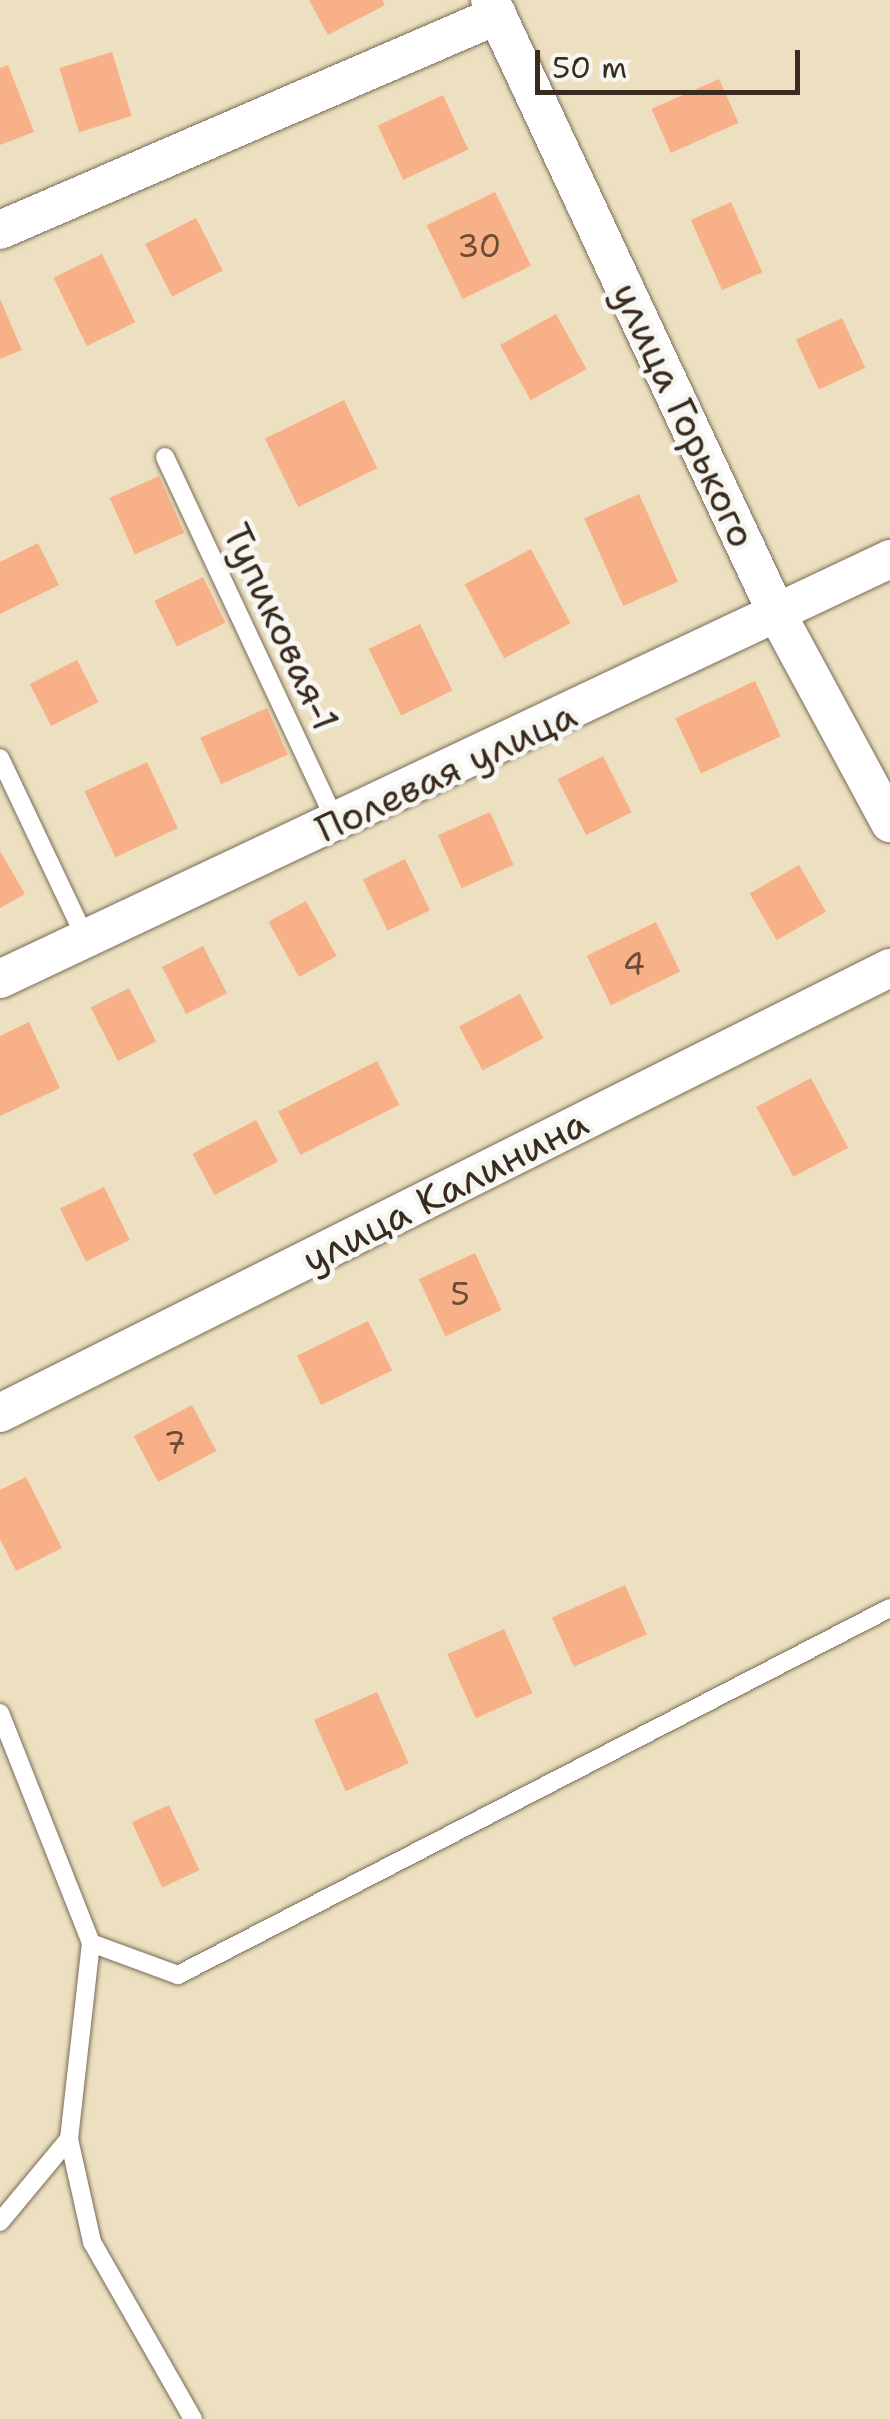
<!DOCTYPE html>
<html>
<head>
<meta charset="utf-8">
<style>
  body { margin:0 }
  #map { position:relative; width:890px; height:2419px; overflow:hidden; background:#ede0c0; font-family:"Shantell Sans",sans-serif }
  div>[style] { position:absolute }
  .building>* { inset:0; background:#f8b088; transform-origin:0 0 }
  .roads { filter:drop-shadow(0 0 2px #796a57) drop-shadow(0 0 2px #796a57) }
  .service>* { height:18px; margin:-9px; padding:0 9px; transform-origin:9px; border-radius:9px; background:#fff }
  .minor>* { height:38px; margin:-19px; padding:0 19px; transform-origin:19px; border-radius:19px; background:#fff }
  span { translate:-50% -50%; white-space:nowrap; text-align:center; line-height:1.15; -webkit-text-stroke:10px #f6f6f2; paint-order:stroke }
  .number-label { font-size:32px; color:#6a4c38 }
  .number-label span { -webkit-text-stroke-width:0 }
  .street-label { font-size:38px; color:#3b2a1e }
  .scale { position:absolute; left:535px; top:50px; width:265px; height:45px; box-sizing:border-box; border:5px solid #3b2a1e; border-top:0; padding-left:12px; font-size:30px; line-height:35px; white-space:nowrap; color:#3b2a1e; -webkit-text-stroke:8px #f6f6f2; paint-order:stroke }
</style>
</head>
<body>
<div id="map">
  <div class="building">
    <i style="clip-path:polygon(309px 0,382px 0,385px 5px,328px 35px)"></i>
    <i style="left:112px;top:52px;width:67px;height:55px;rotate:73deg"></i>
    <i style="clip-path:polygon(8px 65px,34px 132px,0 145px,0 68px)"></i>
    <i style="left:719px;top:79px;width:48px;height:74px;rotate:66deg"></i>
    <i style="left:443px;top:95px;width:60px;height:72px;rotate:65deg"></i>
    <i style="left:495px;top:192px;width:82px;height:76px;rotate:64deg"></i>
    <i style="left:731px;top:202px;width:77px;height:44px;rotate:66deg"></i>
    <i style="left:196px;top:218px;width:59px;height:57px;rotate:63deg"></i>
    <i style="left:102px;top:254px;width:76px;height:54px;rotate:64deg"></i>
    <i style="clip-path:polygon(0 299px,22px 350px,0 359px)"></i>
    <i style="left:556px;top:314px;width:63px;height:64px;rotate:61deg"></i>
    <i style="left:842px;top:318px;width:55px;height:51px;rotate:65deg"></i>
    <i style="left:344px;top:400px;width:76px;height:88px;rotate:64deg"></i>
    <i style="left:159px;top:476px;width:62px;height:54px;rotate:66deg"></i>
    <i style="left:639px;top:494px;width:96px;height:60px;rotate:66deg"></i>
    <i style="clip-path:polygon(38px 543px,59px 585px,0 614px,0 562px)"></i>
    <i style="left:531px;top:549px;width:84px;height:75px;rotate:62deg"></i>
    <i style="left:203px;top:577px;width:51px;height:54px;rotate:64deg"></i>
    <i style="left:420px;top:624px;width:74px;height:57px;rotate:64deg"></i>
    <i style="left:77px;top:660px;width:47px;height:53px;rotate:63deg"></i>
    <i style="left:755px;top:681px;width:61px;height:88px;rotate:65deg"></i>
    <i style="left:267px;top:708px;width:51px;height:73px;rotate:66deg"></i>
    <i style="left:603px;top:756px;width:63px;height:51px;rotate:63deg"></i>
    <i style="left:147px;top:762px;width:73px;height:69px;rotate:65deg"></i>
    <i style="left:490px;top:812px;width:58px;height:57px;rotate:66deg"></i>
    <i style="clip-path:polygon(0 851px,25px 894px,0 908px)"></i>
    <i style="left:405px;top:859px;width:57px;height:47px;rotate:64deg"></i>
    <i style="left:799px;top:865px;width:54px;height:57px;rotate:60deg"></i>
    <i style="left:306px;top:901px;width:63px;height:43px;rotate:61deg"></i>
    <i style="left:656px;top:922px;width:55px;height:77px;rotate:64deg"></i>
    <i style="left:203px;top:946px;width:53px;height:46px;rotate:63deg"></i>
    <i style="left:129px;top:988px;width:60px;height:43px;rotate:63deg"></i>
    <i style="left:520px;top:994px;width:50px;height:69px;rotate:62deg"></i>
    <i style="clip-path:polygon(29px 1022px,60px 1088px,0 1116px,0 1036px)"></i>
    <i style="left:377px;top:1061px;width:49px;height:111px;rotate:63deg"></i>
    <i style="left:811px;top:1078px;width:79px;height:62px;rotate:62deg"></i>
    <i style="left:256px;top:1120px;width:47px;height:72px;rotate:62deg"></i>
    <i style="left:104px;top:1187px;width:59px;height:49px;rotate:64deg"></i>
    <i style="left:475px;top:1253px;width:63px;height:62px;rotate:65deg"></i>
    <i style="left:368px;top:1321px;width:55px;height:79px;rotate:64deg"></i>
    <i style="left:192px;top:1405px;width:52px;height:66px;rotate:62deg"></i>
    <i style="clip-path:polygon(26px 1477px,62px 1548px,16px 1571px,0 1539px,0 1490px)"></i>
    <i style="left:625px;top:1585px;width:54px;height:80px;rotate:66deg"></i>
    <i style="left:504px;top:1629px;width:70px;height:62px;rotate:66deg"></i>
    <i style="left:377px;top:1692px;width:78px;height:69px;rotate:66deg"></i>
    <i style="left:169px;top:1805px;width:72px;height:41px;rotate:65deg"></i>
  </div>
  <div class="roads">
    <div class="service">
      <i style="left:165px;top:457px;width:405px;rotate:64.9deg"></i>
      <i style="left:0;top:758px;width:200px;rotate:64.6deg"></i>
      <i style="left:0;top:1713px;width:247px;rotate:68.4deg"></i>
      <i style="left:91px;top:1943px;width:93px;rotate:20.2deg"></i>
      <i style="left:178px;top:1975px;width:801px;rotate:-27.27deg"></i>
      <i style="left:69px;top:2139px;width:106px;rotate:77.4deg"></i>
      <i style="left:92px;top:2242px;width:204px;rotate:60.3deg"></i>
      <i style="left:0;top:2222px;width:108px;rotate:-50.3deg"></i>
      <i style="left:69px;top:2139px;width:197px;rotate:-83.6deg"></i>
    </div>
    <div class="minor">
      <i style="left:490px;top:0;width:678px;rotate:64.95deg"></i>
      <i style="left:777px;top:614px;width:238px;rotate:61.6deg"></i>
      <i style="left:0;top:230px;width:542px;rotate:-23.35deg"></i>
      <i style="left:0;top:979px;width:984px;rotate:-25.26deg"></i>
      <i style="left:0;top:1413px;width:995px;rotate:-26.57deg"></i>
    </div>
  </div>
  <div class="number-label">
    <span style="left:479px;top:246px">30</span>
    <span style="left:634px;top:964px">4</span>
    <span style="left:460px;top:1294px">5</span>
    <span style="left:175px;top:1443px">7</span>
  </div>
  <div class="street-label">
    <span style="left:684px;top:415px;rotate:65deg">улица Горького</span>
    <span style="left:281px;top:627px;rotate:65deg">Тупиковая-1</span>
    <span style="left:446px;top:772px;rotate:-25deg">Полевая улица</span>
    <span style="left:445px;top:1191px;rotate:-27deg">улица Калинина</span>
  </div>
  <div class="scale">50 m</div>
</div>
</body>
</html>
